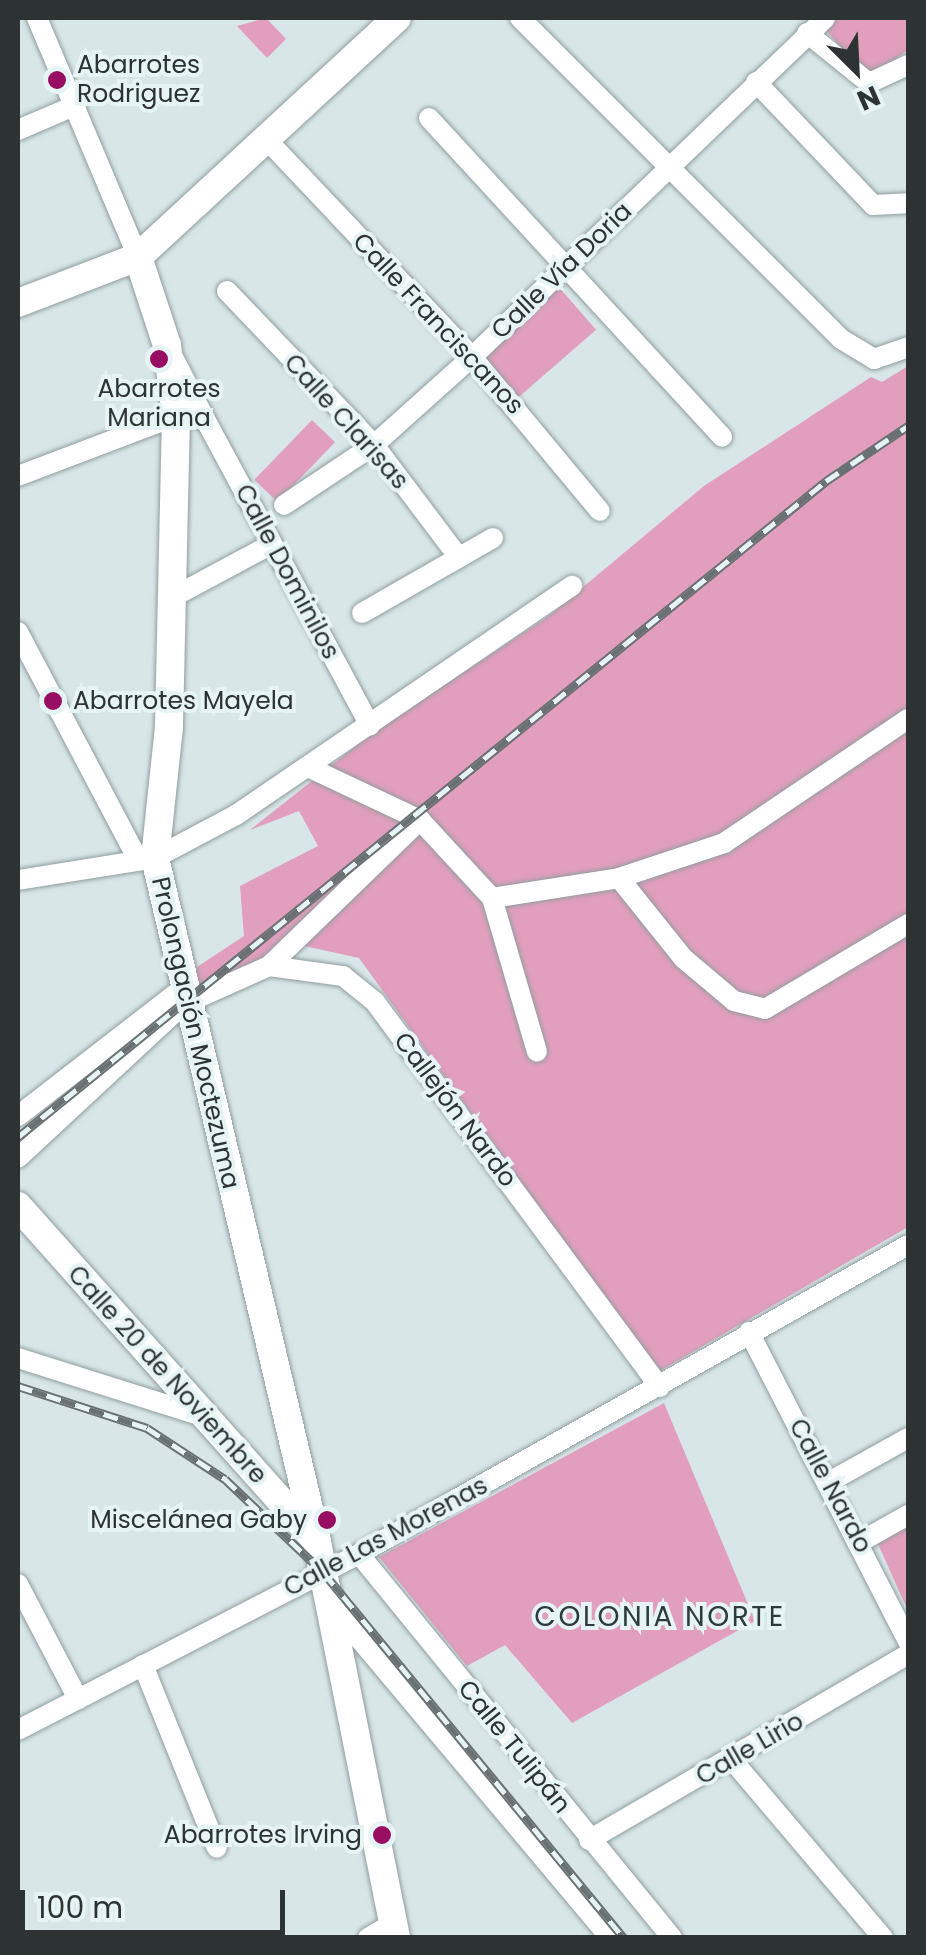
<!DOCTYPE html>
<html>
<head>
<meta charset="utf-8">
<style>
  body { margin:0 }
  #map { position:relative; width:926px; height:1955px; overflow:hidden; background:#d8e6e8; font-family:Poppins,sans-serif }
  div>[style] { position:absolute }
  .green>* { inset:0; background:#e19fbd; transform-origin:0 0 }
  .roads { filter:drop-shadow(0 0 2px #909d9f) drop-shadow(0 0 2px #909d9f) }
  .street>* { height:20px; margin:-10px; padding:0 10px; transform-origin:10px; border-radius:10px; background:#fff }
  .secondary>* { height:28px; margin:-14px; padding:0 14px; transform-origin:14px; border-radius:14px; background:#fff }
  .rail>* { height:9px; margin-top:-4.5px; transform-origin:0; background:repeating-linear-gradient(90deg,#e6f4f5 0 15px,#697172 0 30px); box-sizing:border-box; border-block:2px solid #697172 }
  .dots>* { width:28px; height:28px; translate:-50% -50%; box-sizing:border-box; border:5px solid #e6f4f5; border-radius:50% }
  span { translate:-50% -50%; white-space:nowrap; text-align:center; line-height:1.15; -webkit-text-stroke:8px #e6f4f5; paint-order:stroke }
  .poi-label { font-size:25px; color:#2d3233 }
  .left { translate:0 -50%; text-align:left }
  .right { translate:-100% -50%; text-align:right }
  .street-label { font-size:25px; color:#2d3233 }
  .neighbourhood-label { font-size:28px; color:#2e3a3b; letter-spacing:2.5px }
  .frame { position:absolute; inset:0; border:20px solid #2d3233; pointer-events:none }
  .north { position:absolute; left:806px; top:20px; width:100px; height:100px; -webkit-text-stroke:8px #e6f4f5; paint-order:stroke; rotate:156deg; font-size:28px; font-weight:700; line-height:40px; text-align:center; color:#2d3233 }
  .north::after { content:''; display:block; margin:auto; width:35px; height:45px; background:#2d3233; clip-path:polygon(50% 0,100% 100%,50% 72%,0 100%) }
  .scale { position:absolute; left:20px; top:1890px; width:265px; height:45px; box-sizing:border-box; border:5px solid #2d3233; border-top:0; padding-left:12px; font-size:30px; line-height:35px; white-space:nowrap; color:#2d3233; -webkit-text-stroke:8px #e6f4f5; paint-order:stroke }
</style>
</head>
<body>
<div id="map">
  <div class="green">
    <i style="clip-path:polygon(266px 18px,286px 39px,267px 58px,237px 26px)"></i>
    <i style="clip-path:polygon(838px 18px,908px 18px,908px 50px,868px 79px,826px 30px)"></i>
    <i style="left:558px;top:286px;width:58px;height:105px;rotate:49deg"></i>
    <i style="clip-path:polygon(908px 366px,908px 1227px,658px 1372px,359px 958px,295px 944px,191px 997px,194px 969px,244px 936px,240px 886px,318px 846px,299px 811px,250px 830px,380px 727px,546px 618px,704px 486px,871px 377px,882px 382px)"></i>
    <i style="left:312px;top:420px;width:32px;height:83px;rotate:44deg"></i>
    <i style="clip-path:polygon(664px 1403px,755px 1621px,572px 1723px,505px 1645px,467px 1666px,379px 1557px)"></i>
    <i style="clip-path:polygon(908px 1525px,908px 1611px,878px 1544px)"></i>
  </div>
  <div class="roads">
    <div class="street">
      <i style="left:37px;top:18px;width:259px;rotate:67.1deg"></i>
      <i style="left:520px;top:18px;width:454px;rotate:45deg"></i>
      <i style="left:841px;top:339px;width:39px;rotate:31deg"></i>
      <i style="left:874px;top:359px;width:36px;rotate:-19deg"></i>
      <i style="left:807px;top:33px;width:80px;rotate:38.9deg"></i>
      <i style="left:869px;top:83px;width:43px;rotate:-24.8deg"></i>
      <i style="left:756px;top:82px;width:170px;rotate:46.4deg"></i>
      <i style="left:873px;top:205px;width:35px;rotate:-3deg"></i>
      <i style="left:429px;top:118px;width:433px;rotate:47.4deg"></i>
      <i style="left:18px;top:130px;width:63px;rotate:-23.3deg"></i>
      <i style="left:269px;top:142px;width:296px;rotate:46.6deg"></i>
      <i style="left:472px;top:357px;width:200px;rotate:50.3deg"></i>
      <i style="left:227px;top:291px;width:213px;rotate:46.3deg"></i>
      <i style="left:374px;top:445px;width:141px;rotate:53deg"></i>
      <i style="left:174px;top:359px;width:68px;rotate:62.7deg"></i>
      <i style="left:18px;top:476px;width:169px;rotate:-20.8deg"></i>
      <i style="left:176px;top:416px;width:29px;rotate:6deg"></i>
      <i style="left:205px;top:419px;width:348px;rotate:61.7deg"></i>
      <i style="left:284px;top:505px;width:108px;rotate:-33.7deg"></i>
      <i style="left:374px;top:445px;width:132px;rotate:-41.9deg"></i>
      <i style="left:472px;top:357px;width:489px;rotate:-43.8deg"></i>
      <i style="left:173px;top:597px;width:110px;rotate:-28.2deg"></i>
      <i style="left:362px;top:613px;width:151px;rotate:-29.8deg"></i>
      <i style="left:18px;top:632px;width:258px;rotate:62.2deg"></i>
      <i style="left:308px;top:767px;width:124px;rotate:25.3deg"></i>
      <i style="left:420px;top:820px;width:106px;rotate:47.3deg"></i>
      <i style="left:492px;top:898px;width:160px;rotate:73.7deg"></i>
      <i style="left:619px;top:878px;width:102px;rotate:51.3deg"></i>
      <i style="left:683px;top:958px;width:67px;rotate:40.1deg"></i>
      <i style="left:734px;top:1001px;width:32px;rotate:14deg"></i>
      <i style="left:765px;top:1009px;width:166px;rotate:-30.7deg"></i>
      <i style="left:18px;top:880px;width:139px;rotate:-9.1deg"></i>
      <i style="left:155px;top:858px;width:92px;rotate:-28deg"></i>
      <i style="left:236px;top:815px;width:407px;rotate:-34.3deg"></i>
      <i style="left:492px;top:898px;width:129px;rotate:-8.9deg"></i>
      <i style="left:619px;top:878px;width:111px;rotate:-18.4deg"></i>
      <i style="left:724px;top:843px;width:222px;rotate:-34deg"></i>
      <i style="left:269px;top:966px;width:210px;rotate:-44deg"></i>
      <i style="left:18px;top:1116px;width:209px;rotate:-37.8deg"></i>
      <i style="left:18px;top:1158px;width:226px;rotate:-42.9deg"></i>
      <i style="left:184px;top:1004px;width:93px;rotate:-24.1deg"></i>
      <i style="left:269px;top:966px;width:75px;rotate:7.7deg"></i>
      <i style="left:343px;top:976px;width:41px;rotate:39.1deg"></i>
      <i style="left:375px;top:1002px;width:479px;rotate:53.5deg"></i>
      <i style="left:749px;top:1332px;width:348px;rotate:62.8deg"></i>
      <i style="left:18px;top:1358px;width:193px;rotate:17.5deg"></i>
      <i style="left:829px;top:1482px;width:90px;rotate:-29.1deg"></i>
      <i style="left:860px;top:1542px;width:55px;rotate:-29.4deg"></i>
      <i style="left:359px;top:1554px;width:495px;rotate:50.8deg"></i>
      <i style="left:18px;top:1584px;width:130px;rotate:62.4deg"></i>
      <i style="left:331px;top:1605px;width:434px;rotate:50deg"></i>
      <i style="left:143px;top:1665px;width:197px;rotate:68deg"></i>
      <i style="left:18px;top:1730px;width:384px;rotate:-27.3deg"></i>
      <i style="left:359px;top:1554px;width:630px;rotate:-29.37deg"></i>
      <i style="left:733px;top:1761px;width:232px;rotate:49.7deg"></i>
      <i style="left:589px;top:1840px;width:369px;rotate:-30.2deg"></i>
      <i style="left:368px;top:1938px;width:28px;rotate:-30deg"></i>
    </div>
    <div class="secondary">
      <i style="left:138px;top:257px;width:93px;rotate:71.8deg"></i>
      <i style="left:167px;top:345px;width:72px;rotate:82.8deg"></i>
      <i style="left:176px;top:416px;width:311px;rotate:91.3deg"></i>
      <i style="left:169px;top:727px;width:132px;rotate:96.1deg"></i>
      <i style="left:155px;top:858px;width:703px;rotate:76.68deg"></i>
      <i style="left:317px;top:1542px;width:404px;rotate:78.7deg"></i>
      <i style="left:18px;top:303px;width:129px;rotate:-21deg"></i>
      <i style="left:138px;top:257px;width:352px;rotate:-42.7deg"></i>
      <i style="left:18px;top:1206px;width:448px;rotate:48.3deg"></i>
    </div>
  </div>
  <div class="rail">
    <i style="left:18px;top:1137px;width:1041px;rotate:-39.07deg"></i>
    <i style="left:826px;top:481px;width:99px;rotate:-33.9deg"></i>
    <i style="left:18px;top:1386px;width:136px;rotate:18deg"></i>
    <i style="left:147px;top:1428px;width:93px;rotate:33.2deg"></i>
    <i style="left:225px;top:1479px;width:137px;rotate:43.5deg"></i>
    <i style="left:324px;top:1573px;width:472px;rotate:50.6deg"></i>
  </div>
  <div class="dots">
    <i style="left:57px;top:80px;background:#980e62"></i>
    <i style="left:159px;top:359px;background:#980e62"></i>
    <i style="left:53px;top:701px;background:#980e62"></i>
    <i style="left:327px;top:1520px;background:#980e62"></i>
    <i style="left:382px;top:1835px;background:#980e62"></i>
  </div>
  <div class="poi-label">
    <span class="left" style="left:77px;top:80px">Abarrotes<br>Rodriguez</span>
    <span style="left:159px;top:404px">Abarrotes<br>Mariana</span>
    <span class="left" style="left:73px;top:701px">Abarrotes Mayela</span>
    <span class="right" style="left:307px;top:1520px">Miscelánea Gaby</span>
    <span class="right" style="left:362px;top:1835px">Abarrotes Irving</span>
  </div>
  <div class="street-label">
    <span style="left:562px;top:271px;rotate:-44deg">Calle Vía Doria</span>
    <span style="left:438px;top:324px;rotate:47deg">Calle Franciscanos</span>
    <span style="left:346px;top:422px;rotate:48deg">Calle Clarisas</span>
    <span style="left:287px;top:572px;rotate:62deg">Calle Dominilos</span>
    <span style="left:195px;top:1033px;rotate:77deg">Prolongación Moctezuma</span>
    <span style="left:455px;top:1110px;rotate:53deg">Callejón Nardo</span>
    <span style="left:167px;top:1375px;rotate:48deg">Calle 20 de Noviembre</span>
    <span style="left:830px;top:1486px;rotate:62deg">Calle Nardo</span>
    <span style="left:386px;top:1537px;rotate:-28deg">Calle Las Morenas</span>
    <span style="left:514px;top:1747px;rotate:51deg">Calle Tulipán</span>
    <span style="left:750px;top:1749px;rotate:-30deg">Calle Lirio</span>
  </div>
  <div class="neighbourhood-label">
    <span style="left:660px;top:1617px">COLONIA NORTE</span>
  </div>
  <div class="frame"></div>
  <div class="north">N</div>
  <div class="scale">100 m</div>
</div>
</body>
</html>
